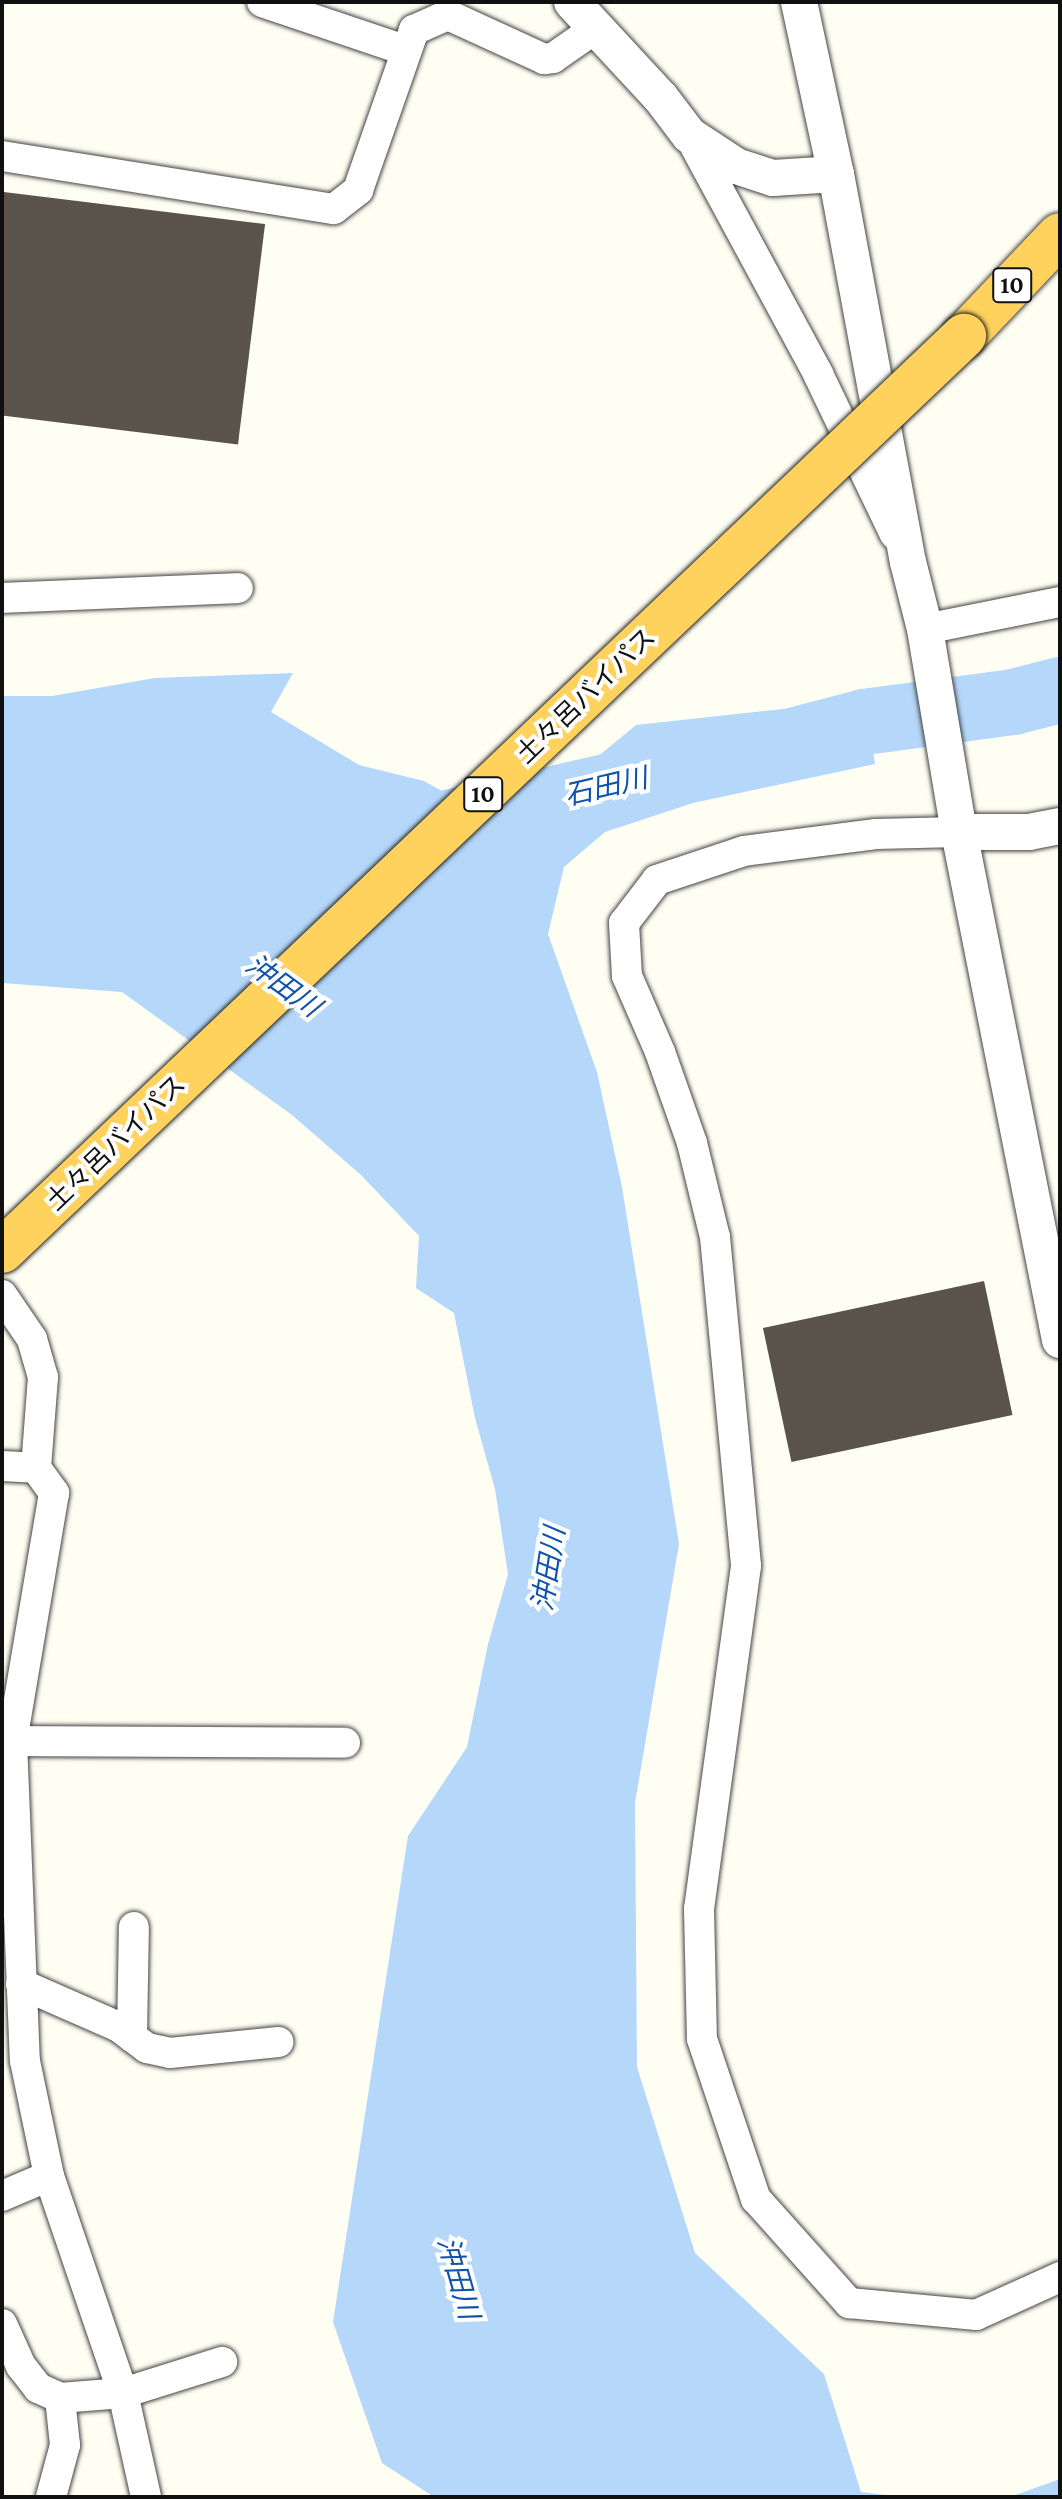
<!DOCTYPE html>
<html>
<head>
<meta charset="utf-8">
<style>
  body { margin:0 }
  #map { position:relative; width:1062px; height:2499px; overflow:hidden; background:#fffef3; font-family:"Crimson Pro","Noto Sans JP",serif }
  div>[style] { position:absolute }
  .water>* { inset:0; background:#b4d7fa }
  .river>* { height:66px; margin:-33px; padding:0 33px; transform-origin:33px; border-radius:33px; background:#b4d7fa }
  .building>* { inset:0; background:#5a534c; transform-origin:0 0 }
  .roads { filter:drop-shadow(0 0 2px #434343) drop-shadow(0 0 2px #434343) }
  .minor>* { height:30px; margin:-15px; padding:0 15px; transform-origin:15px; border-radius:15px; background:#fff }
  .tertiary>* { height:36px; margin:-18px; padding:0 18px; transform-origin:18px; border-radius:18px; background:#fff }
  .trunk>* { height:44px; margin:-22px; padding:0 22px; transform-origin:22px; border-radius:22px; background:#fed25c }
  .bridges { filter:drop-shadow(0 0 2px #212121) drop-shadow(0 0 2px #212121) }
  .trunk-bridge>* { height:44px; margin:-22px; padding:0 22px; transform-origin:22px; border-radius:22px; background:#fed25c }
  span { translate:-50% -50%; white-space:nowrap; text-align:center; line-height:1.15; -webkit-text-stroke:8px #fff; paint-order:stroke }
  .shield-label span { padding:2px 6px; background:#fff; border:2px solid; border-radius:6px; -webkit-text-stroke-width:0 }
  .shield-label { font-size:24px; color:#101010; font-weight:700 }
  .street-label { font-size:26px; color:#101010 }
  .water-label { font-size:28px; color:#1053ab; font-style:italic }
  .frame { position:absolute; inset:0; border:4px solid #101010; pointer-events:none }
</style>
</head>
<body>
<div id="map">
  <div class="water">
    <i style="clip-path:polygon(293px 673px,271px 712px,359px 765px,424px 781px,520px 835px,538px 830px,579px 772px,636px 725px,866px 700px,875px 764px,693px 803px,605px 832px,564px 867px,548px 934px,597px 1072px,622px 1187px,679px 1544px,635px 1803px,637px 2067px,695px 2253px,824px 2374px,861px 2492px,903px 2497px,434px 2497px,382px 2463px,333px 2322px,408px 1836px,467px 1747px,488px 1644px,508px 1574px,495px 1489px,475px 1418px,454px 1313px,416px 1288px,419px 1236px,361px 1175px,292px 1115px,122px 992px,2px 983px,2px 696px,52px 696px,155px 678px)"></i>
    <i style="clip-path:polygon(1060px 2479px,1060px 2497px,1010px 2497px)"></i>
  </div>
  <div class="river">
    <i style="left:781px;top:744px;width:86px;rotate:-14.8deg"></i>
    <i style="left:864px;top:722px;width:150px;rotate:-7.6deg"></i>
    <i style="left:1013px;top:702px;width:49px;rotate:-14.3deg"></i>
    <i style="left:408px;top:832px;width:248px;rotate:-12.8deg"></i>
  </div>
  <div class="building">
    <i style="left:4px;top:192px;width:263px;height:222px;rotate:7deg"></i>
    <i style="left:984px;top:1281px;width:137px;height:226px;rotate:78deg"></i>
  </div>
  <div class="roads">
    <div class="minor">
      <i style="left:262px;top:2px;width:151px;rotate:18.6deg"></i>
      <i style="left:689px;top:135px;width:272px;rotate:61.6deg"></i>
      <i style="left:818px;top:374px;width:178px;rotate:64.4deg"></i>
      <i style="left:2px;top:156px;width:336px;rotate:9.1deg"></i>
      <i style="left:334px;top:209px;width:31px;rotate:-38deg"></i>
      <i style="left:358px;top:190px;width:170px;rotate:-70.7deg"></i>
      <i style="left:414px;top:30px;width:37px;rotate:-24deg"></i>
      <i style="left:448px;top:15px;width:106px;rotate:24.6deg"></i>
      <i style="left:544px;top:59px;width:9px;rotate:-6deg"></i>
      <i style="left:553px;top:58px;width:52px;rotate:-34.9deg"></i>
      <i style="left:2px;top:598px;width:236px;rotate:-2.4deg"></i>
      <i style="left:925px;top:629px;width:138px;rotate:-11.3deg"></i>
      <i style="left:959px;top:832px;width:83px;rotate:178.6deg"></i>
      <i style="left:876px;top:834px;width:133px;rotate:172.7deg"></i>
      <i style="left:744px;top:851px;width:92px;rotate:161.6deg"></i>
      <i style="left:657px;top:880px;width:54px;rotate:127.5deg"></i>
      <i style="left:624px;top:923px;width:53px;rotate:86.8deg"></i>
      <i style="left:627px;top:976px;width:83px;rotate:66.5deg"></i>
      <i style="left:660px;top:1052px;width:96px;rotate:70.6deg"></i>
      <i style="left:692px;top:1143px;width:97px;rotate:76.3deg"></i>
      <i style="left:715px;top:1237px;width:330px;rotate:84.6deg"></i>
      <i style="left:746px;top:1566px;width:346px;rotate:97.8deg"></i>
      <i style="left:699px;top:1909px;width:130px;rotate:88.7deg"></i>
      <i style="left:702px;top:2039px;width:169px;rotate:71.4deg"></i>
      <i style="left:756px;top:2199px;width:140px;rotate:48.2deg"></i>
      <i style="left:849px;top:2303px;width:128px;rotate:5.4deg"></i>
      <i style="left:976px;top:2315px;width:92px;rotate:-24.3deg"></i>
      <i style="left:2px;top:1295px;width:53px;rotate:55.7deg"></i>
      <i style="left:32px;top:1339px;width:40px;rotate:74deg"></i>
      <i style="left:43px;top:1377px;width:91px;rotate:94.4deg"></i>
      <i style="left:36px;top:1468px;width:31px;rotate:54deg"></i>
      <i style="left:54px;top:1493px;width:252px;rotate:99.6deg"></i>
      <i style="left:12px;top:1741px;width:320px;rotate:87.7deg"></i>
      <i style="left:25px;top:2061px;width:117px;rotate:78.2deg"></i>
      <i style="left:49px;top:2176px;width:229px;rotate:71.2deg"></i>
      <i style="left:123px;top:2393px;width:107px;rotate:77.5deg"></i>
      <i style="left:2px;top:1466px;width:34px;rotate:3deg"></i>
      <i style="left:12px;top:1741px;width:333px;rotate:0.3deg"></i>
      <i style="left:21px;top:1984px;width:107px;rotate:23.7deg"></i>
      <i style="left:119px;top:2027px;width:35px;rotate:37deg"></i>
      <i style="left:147px;top:2048px;width:24px;rotate:12deg"></i>
      <i style="left:170px;top:2053px;width:109px;rotate:-5.8deg"></i>
      <i style="left:132px;top:2037px;width:110px;rotate:-89deg"></i>
      <i style="left:2px;top:2196px;width:51px;rotate:-23.1deg"></i>
      <i style="left:2px;top:2324px;width:46px;rotate:65.7deg"></i>
      <i style="left:21px;top:2366px;width:28px;rotate:52deg"></i>
      <i style="left:38px;top:2388px;width:24px;rotate:24deg"></i>
      <i style="left:60px;top:2398px;width:63px;rotate:-4.5deg"></i>
      <i style="left:123px;top:2393px;width:104px;rotate:-17.4deg"></i>
      <i style="left:51px;top:2497px;width:54px;rotate:-74.9deg"></i>
      <i style="left:65px;top:2445px;width:47px;rotate:-96.1deg"></i>
    </div>
    <div class="tertiary">
      <i style="left:572px;top:2px;width:131px;rotate:47.2deg"></i>
      <i style="left:661px;top:98px;width:46px;rotate:52.9deg"></i>
      <i style="left:689px;top:135px;width:56px;rotate:33.4deg"></i>
      <i style="left:736px;top:166px;width:39px;rotate:18deg"></i>
      <i style="left:773px;top:178px;width:63px;rotate:-3.6deg"></i>
      <i style="left:799px;top:2px;width:176px;rotate:77.9deg"></i>
      <i style="left:836px;top:174px;width:395px;rotate:79.5deg"></i>
      <i style="left:908px;top:562px;width:69px;rotate:75.8deg"></i>
      <i style="left:925px;top:629px;width:206px;rotate:80.5deg"></i>
      <i style="left:959px;top:832px;width:518px;rotate:78.76deg"></i>
      <i style="left:959px;top:832px;width:70px"></i>
      <i style="left:1029px;top:832px;width:32px;rotate:-11deg"></i>
    </div>
    <div class="trunk">
      <i style="left:964px;top:336px;width:139px;rotate:-46.5deg"></i>
    </div>
  </div>
  <div class="bridges">
    <div class="trunk-bridge">
      <i style="left:2px;top:1251px;width:1328px;rotate:-43.57deg"></i>
    </div>
  </div>
  <div class="shield-label">
    <span style="left:1012px;top:285px">10</span>
    <span style="left:483px;top:794px">10</span>
  </div>
  <div class="street-label">
    <span style="left:586px;top:696px;rotate:-44deg">土々呂バイパス</span>
    <span style="left:116px;top:1143px;rotate:-44deg">土々呂バイパス</span>
  </div>
  <div class="water-label">
    <span style="left:606px;top:787px;rotate:-13deg">石田川</span>
    <span style="left:283px;top:986px;rotate:36deg">沖田川</span>
    <span style="left:549px;top:1569px;rotate:-81deg">沖田川</span>
    <span style="left:458px;top:2278px;rotate:74deg">沖田川</span>
  </div>
  <div class="frame"></div>
</div>
</body>
</html>
